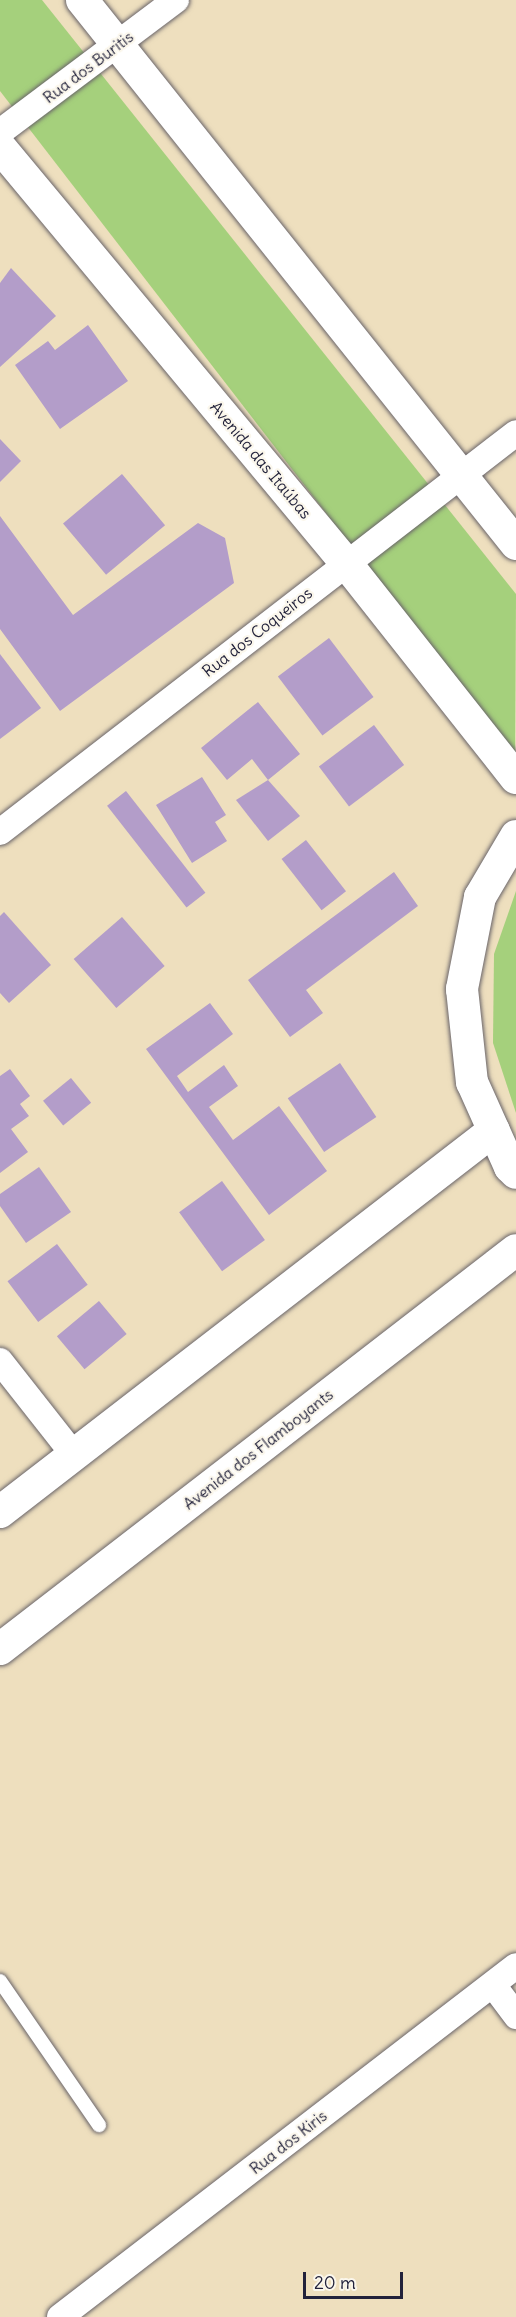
<!DOCTYPE html>
<html>
<head>
<meta charset="utf-8">
<style>
  body { margin:0 }
  #map { position:relative; width:516px; height:2317px; overflow:hidden; background:#eedfbe; font-family:Delius,sans-serif }
  div>[style] { position:absolute }
  .green>* { inset:0; background:#a5d07c }
  .building>* { inset:0; background:#b39dc9; transform-origin:0 0 }
  .roads { filter:drop-shadow(0 0 2px #696469) drop-shadow(0 0 2px #696469) }
  .service>* { height:14px; margin:-7px; padding:0 7px; transform-origin:7px; border-radius:7px; background:#fff }
  .minor>* { height:26px; margin:-13px; padding:0 13px; transform-origin:13px; border-radius:13px; background:#fff }
  .tertiary>* { height:32px; margin:-16px; padding:0 16px; transform-origin:16px; border-radius:16px; background:#fff }
  span { translate:-50% -50%; white-space:nowrap; text-align:center; line-height:1.15; -webkit-text-stroke:4.5px #fbf7ec; paint-order:stroke }
  .street-label { font-size:16px; color:#22223b }
  .scale { position:absolute; left:303px; top:2272px; width:100px; height:27px; box-sizing:border-box; border:3px solid #22223b; border-top:0; padding-left:8px; font-size:18px; line-height:21px; white-space:nowrap; color:#22223b; -webkit-text-stroke:4px #fbf7ec; paint-order:stroke }
</style>
</head>
<body>
<div id="map">
  <div class="green">
    <i style="clip-path:polygon(0 0,42px 0,516px 594px,515px 758px,0 91px)"></i>
    <i style="clip-path:polygon(516px 891px,516px 1113px,493px 1043px,494px 954px)"></i>
  </div>
  <div class="building">
    <i style="clip-path:polygon(11px 268px,56px 316px,0 367px,0 283px)"></i>
    <i style="clip-path:polygon(88px 325px,128px 381px,60px 429px,15px 365px,48px 341px,55px 350px)"></i>
    <i style="clip-path:polygon(0 439px,21px 461px,0 482px)"></i>
    <i style="left:122px;top:474px;width:67px;height:77px;rotate:50deg"></i>
    <i style="clip-path:polygon(0 516px,73px 615px,198px 523px,225px 538px,234px 583px,60px 711px,0 629px)"></i>
    <i style="left:329px;top:638px;width:74px;height:64px;rotate:53deg"></i>
    <i style="clip-path:polygon(0 654px,41px 708px,0 739px)"></i>
    <i style="clip-path:polygon(258px 702px,300px 754px,268px 780px,252px 759px,227px 780px,201px 748px)"></i>
    <i style="left:374px;top:725px;width:50px;height:69px;rotate:53deg"></i>
    <i style="clip-path:polygon(202px 777px,226px 815px,215px 822px,227px 841px,192px 863px,156px 805px)"></i>
    <i style="clip-path:polygon(268px 780px,300px 816px,268px 841px,236px 800px)"></i>
    <i style="left:126px;top:791px;width:129px;height:24px;rotate:52deg"></i>
    <i style="left:306px;top:840px;width:65px;height:31px;rotate:52deg"></i>
    <i style="clip-path:polygon(394px 872px,418px 906px,306px 990px,323px 1013px,290px 1037px,248px 980px)"></i>
    <i style="clip-path:polygon(4px 912px,51px 965px,9px 1003px,0 993px,0 916px)"></i>
    <i style="left:122px;top:917px;width:65px;height:64px;rotate:49deg"></i>
    <i style="clip-path:polygon(210px 1003px,233px 1034px,177px 1076px,188px 1092px,224px 1065px,238px 1086px,209px 1107px,233px 1140px,279px 1106px,327px 1171px,269px 1215px,146px 1049px)"></i>
    <i style="left:340px;top:1063px;width:65px;height:63px;rotate:56deg"></i>
    <i style="clip-path:polygon(10px 1069px,30px 1096px,20px 1104px,29px 1116px,11px 1129px,28px 1152px,0 1173px,0 1076px)"></i>
    <i style="left:71px;top:1078px;width:32px;height:36px;rotate:51deg"></i>
    <i style="clip-path:polygon(39px 1167px,71px 1212px,26px 1243px,0 1206px,0 1194px)"></i>
    <i style="left:222px;top:1181px;width:73px;height:53px;rotate:54deg"></i>
    <i style="left:57px;top:1244px;width:51px;height:62px;rotate:53deg"></i>
    <i style="left:99px;top:1301px;width:43px;height:55px;rotate:50deg"></i>
  </div>
  <div class="roads">
    <div class="service">
      <i style="left:0;top:1981px;width:175px;rotate:55.5deg"></i>
    </div>
    <div class="minor">
      <i style="left:0;top:132px;width:220px;rotate:-36.9deg"></i>
      <i style="left:0;top:832px;width:652px;rotate:-37.71deg"></i>
      <i style="left:0;top:1361px;width:120px;rotate:51.8deg"></i>
      <i style="left:493px;top:1985px;width:39px;rotate:53deg"></i>
      <i style="left:60px;top:2317px;width:575px;rotate:-37.59deg"></i>
    </div>
    <div class="tertiary">
      <i style="left:82px;top:0;width:696px;rotate:51.42deg"></i>
      <i style="left:0;top:147px;width:541px;rotate:50.25deg"></i>
      <i style="left:346px;top:563px;width:274px;rotate:51.7deg"></i>
      <i style="left:516px;top:836px;width:71px;rotate:120.5deg"></i>
      <i style="left:480px;top:897px;width:94px;rotate:101.1deg"></i>
      <i style="left:462px;top:989px;width:94px;rotate:83.9deg"></i>
      <i style="left:472px;top:1082px;width:93px;rotate:65.9deg"></i>
      <i style="left:510px;top:1167px;width:8px;rotate:45deg"></i>
      <i style="left:0;top:1512px;width:624px;rotate:-37.71deg"></i>
      <i style="left:0;top:1649px;width:652px;rotate:-37.71deg"></i>
    </div>
  </div>
  <div class="street-label">
    <span style="left:88px;top:67px;rotate:-37deg">Rua dos Buritis</span>
    <span style="left:261px;top:460px;rotate:50deg">Avenida das Itaúbas</span>
    <span style="left:257px;top:632px;rotate:-38deg">Rua dos Coqueiros</span>
    <span style="left:258px;top:1449px;rotate:-38deg">Avenida dos Flamboyants</span>
    <span style="left:288px;top:2142px;rotate:-38deg">Rua dos Kiris</span>
  </div>
  <div class="scale">20 m</div>
</div>
</body>
</html>
